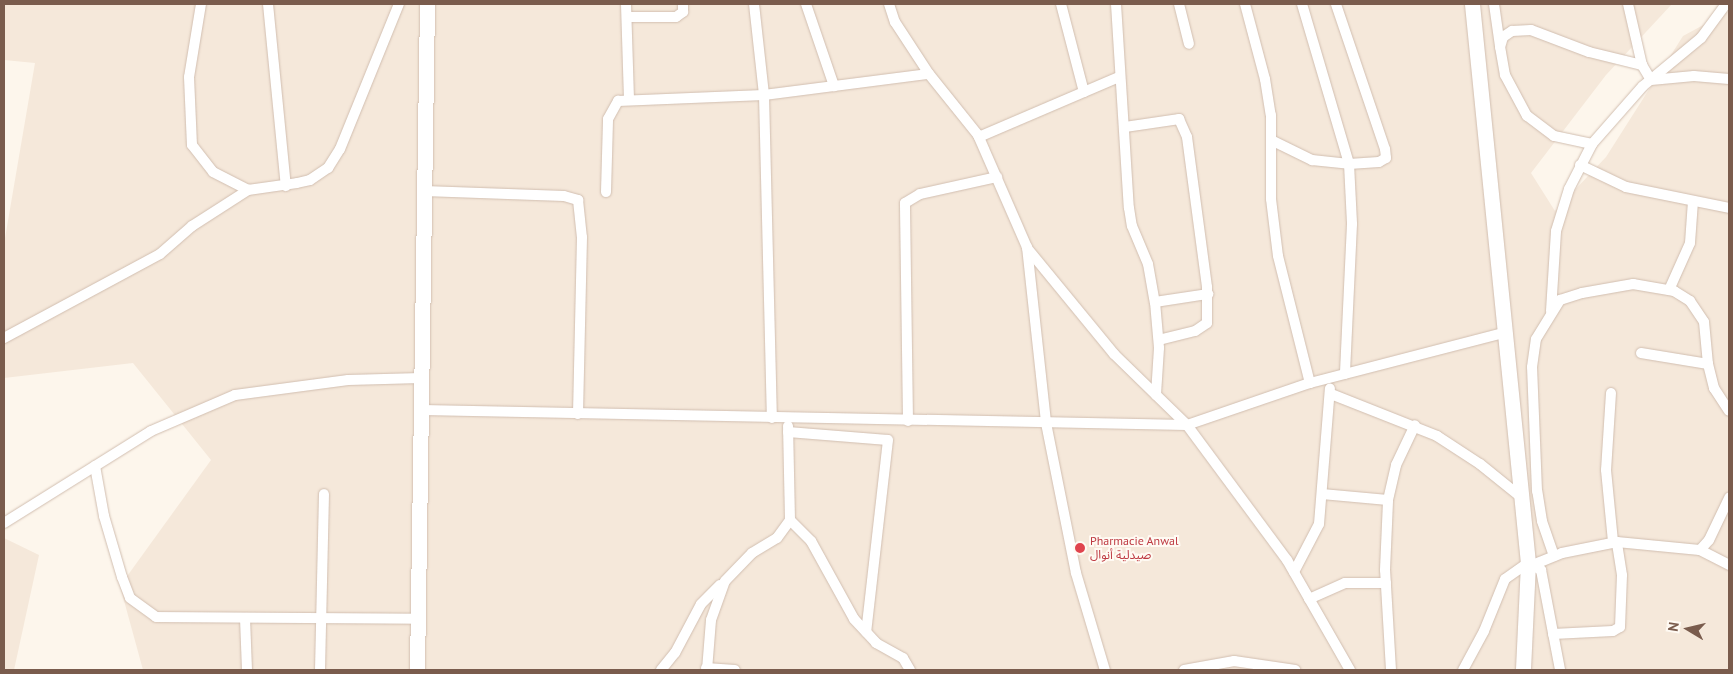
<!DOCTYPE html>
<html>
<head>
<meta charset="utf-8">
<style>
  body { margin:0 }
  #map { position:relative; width:1733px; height:674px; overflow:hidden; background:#fdf6ec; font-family:"PT Sans","Noto Sans Arabic",sans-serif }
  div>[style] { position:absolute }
  .residential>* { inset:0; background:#f5e8da }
  .roads { filter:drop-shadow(0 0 1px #d1beb0) drop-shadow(0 0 1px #d1beb0) }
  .street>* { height:10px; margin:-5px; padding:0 5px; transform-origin:5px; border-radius:5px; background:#fff }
  .secondary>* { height:15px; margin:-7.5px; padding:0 7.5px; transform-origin:7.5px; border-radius:7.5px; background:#fff }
  .dots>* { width:14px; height:14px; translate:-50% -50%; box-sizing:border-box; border:2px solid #fffaf3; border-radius:50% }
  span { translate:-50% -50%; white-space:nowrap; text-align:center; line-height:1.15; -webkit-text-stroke:4px #fffaf3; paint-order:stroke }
  .health-label { font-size:12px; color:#be3a42 }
  .left { translate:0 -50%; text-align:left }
  .frame { position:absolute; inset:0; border:5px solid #7a5c4d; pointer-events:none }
  .north { position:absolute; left:1663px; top:604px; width:50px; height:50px; -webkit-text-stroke:4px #fffaf3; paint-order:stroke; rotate:279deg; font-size:14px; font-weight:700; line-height:20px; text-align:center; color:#7a5c4d }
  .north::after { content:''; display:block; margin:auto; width:18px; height:22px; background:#7a5c4d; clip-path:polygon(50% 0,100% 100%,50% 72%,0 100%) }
</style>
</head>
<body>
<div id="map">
  <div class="residential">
    <i style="clip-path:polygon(4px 4px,1672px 4px,1606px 75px,1531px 173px,1555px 211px,1606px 157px,1683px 36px,1729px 11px,1729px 670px,143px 670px,120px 586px,211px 460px,133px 363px,4px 378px,4px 244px,35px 63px,4px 60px)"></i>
    <i style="clip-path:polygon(4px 538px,39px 555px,14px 670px,4px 670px)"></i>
  </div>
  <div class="roads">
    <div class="street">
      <i style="left:201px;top:4px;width:74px;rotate:99.3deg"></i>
      <i style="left:189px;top:77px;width:68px;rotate:87.5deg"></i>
      <i style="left:192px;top:145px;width:34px;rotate:52deg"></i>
      <i style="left:213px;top:172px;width:39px;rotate:27deg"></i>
      <i style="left:248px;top:190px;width:49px;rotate:-8.1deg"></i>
      <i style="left:297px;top:183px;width:13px;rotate:-13deg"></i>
      <i style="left:310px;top:180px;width:22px;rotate:-34deg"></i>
      <i style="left:328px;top:168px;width:22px;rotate:-58deg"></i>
      <i style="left:340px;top:149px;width:157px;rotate:-67.9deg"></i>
      <i style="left:268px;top:4px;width:183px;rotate:84.4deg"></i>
      <i style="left:626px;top:4px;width:96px;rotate:88.2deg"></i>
      <i style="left:754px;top:4px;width:92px;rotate:83.7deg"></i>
      <i style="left:764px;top:95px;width:323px;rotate:88.6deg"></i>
      <i style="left:806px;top:4px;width:87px;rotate:71.1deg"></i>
      <i style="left:889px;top:4px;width:19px;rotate:72deg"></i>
      <i style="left:895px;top:22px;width:62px;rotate:56.8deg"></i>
      <i style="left:929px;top:74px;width:78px;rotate:51.2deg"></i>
      <i style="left:978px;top:135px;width:122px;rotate:66.4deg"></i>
      <i style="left:1027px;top:247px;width:177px;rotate:83.8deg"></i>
      <i style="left:1046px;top:423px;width:153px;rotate:78.7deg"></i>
      <i style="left:1076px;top:573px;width:101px;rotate:73.4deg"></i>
      <i style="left:1061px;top:4px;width:91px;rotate:75.4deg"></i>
      <i style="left:1116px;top:4px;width:204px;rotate:86.4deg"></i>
      <i style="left:1129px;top:208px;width:18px;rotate:81deg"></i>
      <i style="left:1132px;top:226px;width:41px;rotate:67.2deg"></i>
      <i style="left:1148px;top:264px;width:39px;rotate:80deg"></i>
      <i style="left:1155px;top:302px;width:46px;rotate:85deg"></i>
      <i style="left:1159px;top:348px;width:47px;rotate:93.7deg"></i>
      <i style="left:1179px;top:4px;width:41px;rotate:76deg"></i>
      <i style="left:1245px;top:4px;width:78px;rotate:75.1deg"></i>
      <i style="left:1265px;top:79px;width:36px;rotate:81deg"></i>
      <i style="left:1271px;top:115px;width:84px;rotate:90deg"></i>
      <i style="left:1271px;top:199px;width:57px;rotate:83deg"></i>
      <i style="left:1278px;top:256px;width:131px;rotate:75.9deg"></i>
      <i style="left:1302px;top:4px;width:167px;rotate:73.6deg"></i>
      <i style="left:1349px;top:164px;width:30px;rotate:-4deg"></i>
      <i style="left:1379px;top:162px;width:8px;rotate:-30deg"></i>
      <i style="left:1386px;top:158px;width:9px;rotate:-96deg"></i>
      <i style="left:1385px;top:149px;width:153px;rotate:-108.7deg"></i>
      <i style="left:1494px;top:4px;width:42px;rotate:81.9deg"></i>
      <i style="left:1628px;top:4px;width:63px;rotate:77.1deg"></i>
      <i style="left:1642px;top:65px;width:17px;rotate:59deg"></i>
      <i style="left:1651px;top:80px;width:43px;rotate:-5.3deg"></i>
      <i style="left:1694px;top:76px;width:35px;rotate:5deg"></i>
      <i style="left:628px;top:17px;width:48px"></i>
      <i style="left:676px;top:17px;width:9px;rotate:-36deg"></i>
      <i style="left:683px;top:12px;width:8px;rotate:-90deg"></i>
      <i style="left:1125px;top:127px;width:55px;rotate:-8.4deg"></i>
      <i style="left:1179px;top:119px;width:20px;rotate:66deg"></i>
      <i style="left:1187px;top:137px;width:151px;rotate:82.4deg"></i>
      <i style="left:1207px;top:287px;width:36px;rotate:90deg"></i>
      <i style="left:1207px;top:323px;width:14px;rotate:146deg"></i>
      <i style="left:1195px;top:331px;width:37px;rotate:166deg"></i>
      <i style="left:979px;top:137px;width:152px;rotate:-23.2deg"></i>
      <i style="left:1271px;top:140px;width:46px;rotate:26deg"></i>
      <i style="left:1312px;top:160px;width:37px;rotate:6deg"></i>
      <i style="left:1349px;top:164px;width:60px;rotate:87.1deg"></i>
      <i style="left:1352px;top:224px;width:150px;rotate:92.7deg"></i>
      <i style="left:1592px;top:144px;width:39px;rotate:-168deg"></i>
      <i style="left:1554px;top:136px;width:34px;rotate:-143deg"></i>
      <i style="left:1527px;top:116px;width:47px;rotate:-118.2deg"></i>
      <i style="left:1505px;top:75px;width:28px;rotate:-100deg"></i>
      <i style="left:1500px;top:47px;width:10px;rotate:-73deg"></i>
      <i style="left:1503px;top:37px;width:11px;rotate:-34deg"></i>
      <i style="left:1512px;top:31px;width:19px;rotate:-3deg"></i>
      <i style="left:1531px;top:30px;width:62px;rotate:20.8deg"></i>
      <i style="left:1589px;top:52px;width:55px;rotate:13.8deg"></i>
      <i style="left:1580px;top:165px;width:51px;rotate:25.6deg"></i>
      <i style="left:1626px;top:187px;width:105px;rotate:11.5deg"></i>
      <i style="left:424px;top:191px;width:140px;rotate:2deg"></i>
      <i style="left:564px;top:196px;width:15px;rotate:16deg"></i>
      <i style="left:578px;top:200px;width:37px;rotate:84deg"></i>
      <i style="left:582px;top:237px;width:177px;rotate:91.3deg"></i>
      <i style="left:606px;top:192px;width:73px;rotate:-88.4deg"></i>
      <i style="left:608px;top:119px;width:21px;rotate:-61deg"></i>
      <i style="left:618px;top:101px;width:146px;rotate:-2.4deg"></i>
      <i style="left:764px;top:95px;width:166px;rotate:-7.3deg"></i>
      <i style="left:1027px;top:248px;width:137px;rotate:50.6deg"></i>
      <i style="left:1114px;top:354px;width:102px;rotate:44.2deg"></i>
      <i style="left:1187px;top:425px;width:168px;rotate:53.5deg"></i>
      <i style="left:1287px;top:560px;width:127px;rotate:60.2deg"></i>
      <i style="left:1669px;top:290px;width:51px;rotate:-65.9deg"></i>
      <i style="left:1690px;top:243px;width:42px;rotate:-85.9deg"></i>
      <i style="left:1155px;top:302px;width:54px;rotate:-8.6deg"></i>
      <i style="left:1551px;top:311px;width:80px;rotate:-86.4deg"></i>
      <i style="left:1556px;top:231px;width:44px;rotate:-72.8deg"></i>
      <i style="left:1569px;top:189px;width:51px;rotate:-62.9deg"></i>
      <i style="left:1592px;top:144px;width:77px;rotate:-48.7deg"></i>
      <i style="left:1643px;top:86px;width:75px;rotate:-39.6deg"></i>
      <i style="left:1701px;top:38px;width:42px;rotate:-53.7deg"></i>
      <i style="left:4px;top:338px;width:177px;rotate:-28.3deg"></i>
      <i style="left:160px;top:254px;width:43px;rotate:-41.2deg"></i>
      <i style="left:192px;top:226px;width:67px;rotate:-32.7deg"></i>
      <i style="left:1641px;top:353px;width:68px;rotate:9.3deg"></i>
      <i style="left:1611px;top:393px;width:77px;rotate:93.7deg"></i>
      <i style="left:1606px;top:470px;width:72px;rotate:84.4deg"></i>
      <i style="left:1331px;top:394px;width:114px;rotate:21.6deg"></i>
      <i style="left:1437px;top:436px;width:51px;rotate:33.1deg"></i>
      <i style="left:1480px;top:464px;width:54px;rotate:39deg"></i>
      <i style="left:422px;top:410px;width:765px;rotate:1.12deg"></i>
      <i style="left:1187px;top:425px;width:130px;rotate:-18.9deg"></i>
      <i style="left:1310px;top:383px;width:203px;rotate:-14.5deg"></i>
      <i style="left:908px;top:421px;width:218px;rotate:-90.8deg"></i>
      <i style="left:905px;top:203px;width:17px;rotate:-31deg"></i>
      <i style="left:920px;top:194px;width:79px;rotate:-12.4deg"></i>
      <i style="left:788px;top:432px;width:100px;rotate:4.6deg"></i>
      <i style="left:888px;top:440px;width:193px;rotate:96.5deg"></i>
      <i style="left:95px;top:466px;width:51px;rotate:79.8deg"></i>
      <i style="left:104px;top:516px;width:64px;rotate:73.6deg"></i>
      <i style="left:122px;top:577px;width:22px;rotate:69deg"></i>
      <i style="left:130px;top:598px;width:32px;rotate:36deg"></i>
      <i style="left:156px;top:617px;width:261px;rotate:0.4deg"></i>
      <i style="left:1322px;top:494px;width:66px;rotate:5.2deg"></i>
      <i style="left:790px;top:520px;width:30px;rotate:45deg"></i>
      <i style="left:811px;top:541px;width:89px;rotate:61.1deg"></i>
      <i style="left:854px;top:619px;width:33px;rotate:47deg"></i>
      <i style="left:876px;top:643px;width:31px;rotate:29deg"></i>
      <i style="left:903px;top:658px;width:14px;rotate:60deg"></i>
      <i style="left:4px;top:523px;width:173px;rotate:-32deg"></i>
      <i style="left:151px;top:431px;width:91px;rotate:-23.2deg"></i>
      <i style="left:235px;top:395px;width:114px;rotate:-7.6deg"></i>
      <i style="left:348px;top:380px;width:73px;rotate:-1.6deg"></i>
      <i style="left:1700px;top:550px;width:33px;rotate:27deg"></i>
      <i style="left:1554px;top:556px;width:37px;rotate:-109deg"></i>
      <i style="left:1542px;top:521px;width:30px;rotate:-99deg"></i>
      <i style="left:1537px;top:491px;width:124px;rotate:-92.3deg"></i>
      <i style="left:1532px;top:367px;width:28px;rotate:-82deg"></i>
      <i style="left:1536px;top:339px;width:46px;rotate:-58.4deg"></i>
      <i style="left:1560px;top:300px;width:23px;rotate:-18deg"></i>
      <i style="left:1582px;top:293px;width:52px;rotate:-10deg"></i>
      <i style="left:1633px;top:284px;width:42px;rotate:9.7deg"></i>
      <i style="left:1674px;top:291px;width:19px;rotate:32deg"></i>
      <i style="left:1690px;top:301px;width:25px;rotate:56deg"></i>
      <i style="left:1704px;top:322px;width:42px;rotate:84.6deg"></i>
      <i style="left:1708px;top:364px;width:25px;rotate:76deg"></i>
      <i style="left:1714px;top:388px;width:27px;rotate:57deg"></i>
      <i style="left:1535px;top:564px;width:29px;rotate:-22deg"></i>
      <i style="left:1562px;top:553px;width:56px;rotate:-11.3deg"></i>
      <i style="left:1617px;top:542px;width:83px;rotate:5.5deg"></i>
      <i style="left:1700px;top:550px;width:13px;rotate:-48deg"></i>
      <i style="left:1709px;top:540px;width:47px;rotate:-64.5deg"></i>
      <i style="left:1294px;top:572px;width:54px;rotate:-62.5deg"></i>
      <i style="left:1319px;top:524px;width:136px;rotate:-85.4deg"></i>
      <i style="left:1309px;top:599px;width:39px;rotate:-24deg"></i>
      <i style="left:1345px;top:583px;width:41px"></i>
      <i style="left:245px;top:618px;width:52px;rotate:87.8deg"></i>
      <i style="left:1553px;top:634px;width:60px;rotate:-2.9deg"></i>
      <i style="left:1613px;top:631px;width:8px;rotate:-30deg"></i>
      <i style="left:1620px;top:627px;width:52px;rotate:-87.8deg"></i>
      <i style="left:1622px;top:575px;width:33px;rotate:-99deg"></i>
      <i style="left:706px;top:668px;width:29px;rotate:4deg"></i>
      <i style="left:320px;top:670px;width:176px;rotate:-88.7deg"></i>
      <i style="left:661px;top:670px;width:22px;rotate:-51deg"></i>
      <i style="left:675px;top:653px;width:55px;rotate:-62deg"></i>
      <i style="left:701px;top:604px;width:27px;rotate:-45deg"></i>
      <i style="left:707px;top:670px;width:50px;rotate:-85.4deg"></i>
      <i style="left:711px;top:620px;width:41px;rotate:-70.3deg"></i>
      <i style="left:725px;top:581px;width:39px;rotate:-46deg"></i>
      <i style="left:752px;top:553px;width:29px;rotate:-31deg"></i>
      <i style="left:777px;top:538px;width:22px;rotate:-54deg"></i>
      <i style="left:790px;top:520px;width:94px;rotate:-91.2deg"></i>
      <i style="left:1184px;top:670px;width:51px;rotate:-10.2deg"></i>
      <i style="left:1234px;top:661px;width:62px;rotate:8.4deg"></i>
      <i style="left:1391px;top:670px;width:100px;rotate:-93.4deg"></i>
      <i style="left:1385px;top:570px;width:70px;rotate:-87.5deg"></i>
      <i style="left:1388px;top:500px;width:36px;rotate:-77deg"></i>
      <i style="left:1396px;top:465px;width:44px;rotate:-64.6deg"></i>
      <i style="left:1463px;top:670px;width:44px;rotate:-61.7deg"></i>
      <i style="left:1484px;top:631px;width:56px;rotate:-68deg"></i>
      <i style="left:1505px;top:579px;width:28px;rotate:-35deg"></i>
      <i style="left:1528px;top:563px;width:15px;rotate:28deg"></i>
      <i style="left:1541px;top:570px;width:102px;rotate:79.2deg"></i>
    </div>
    <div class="secondary">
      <i style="left:1472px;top:4px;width:562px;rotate:84.28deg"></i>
      <i style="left:1528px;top:563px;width:107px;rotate:92.7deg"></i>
      <i style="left:417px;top:670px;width:666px;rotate:-89.14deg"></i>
    </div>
  </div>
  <div class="dots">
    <i style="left:1080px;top:548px;background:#e0444e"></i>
  </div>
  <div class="health-label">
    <span class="left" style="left:1090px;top:548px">Pharmacie Anwal<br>صيدلية أنوال</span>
  </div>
  <div class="frame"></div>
  <div class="north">N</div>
</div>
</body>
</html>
